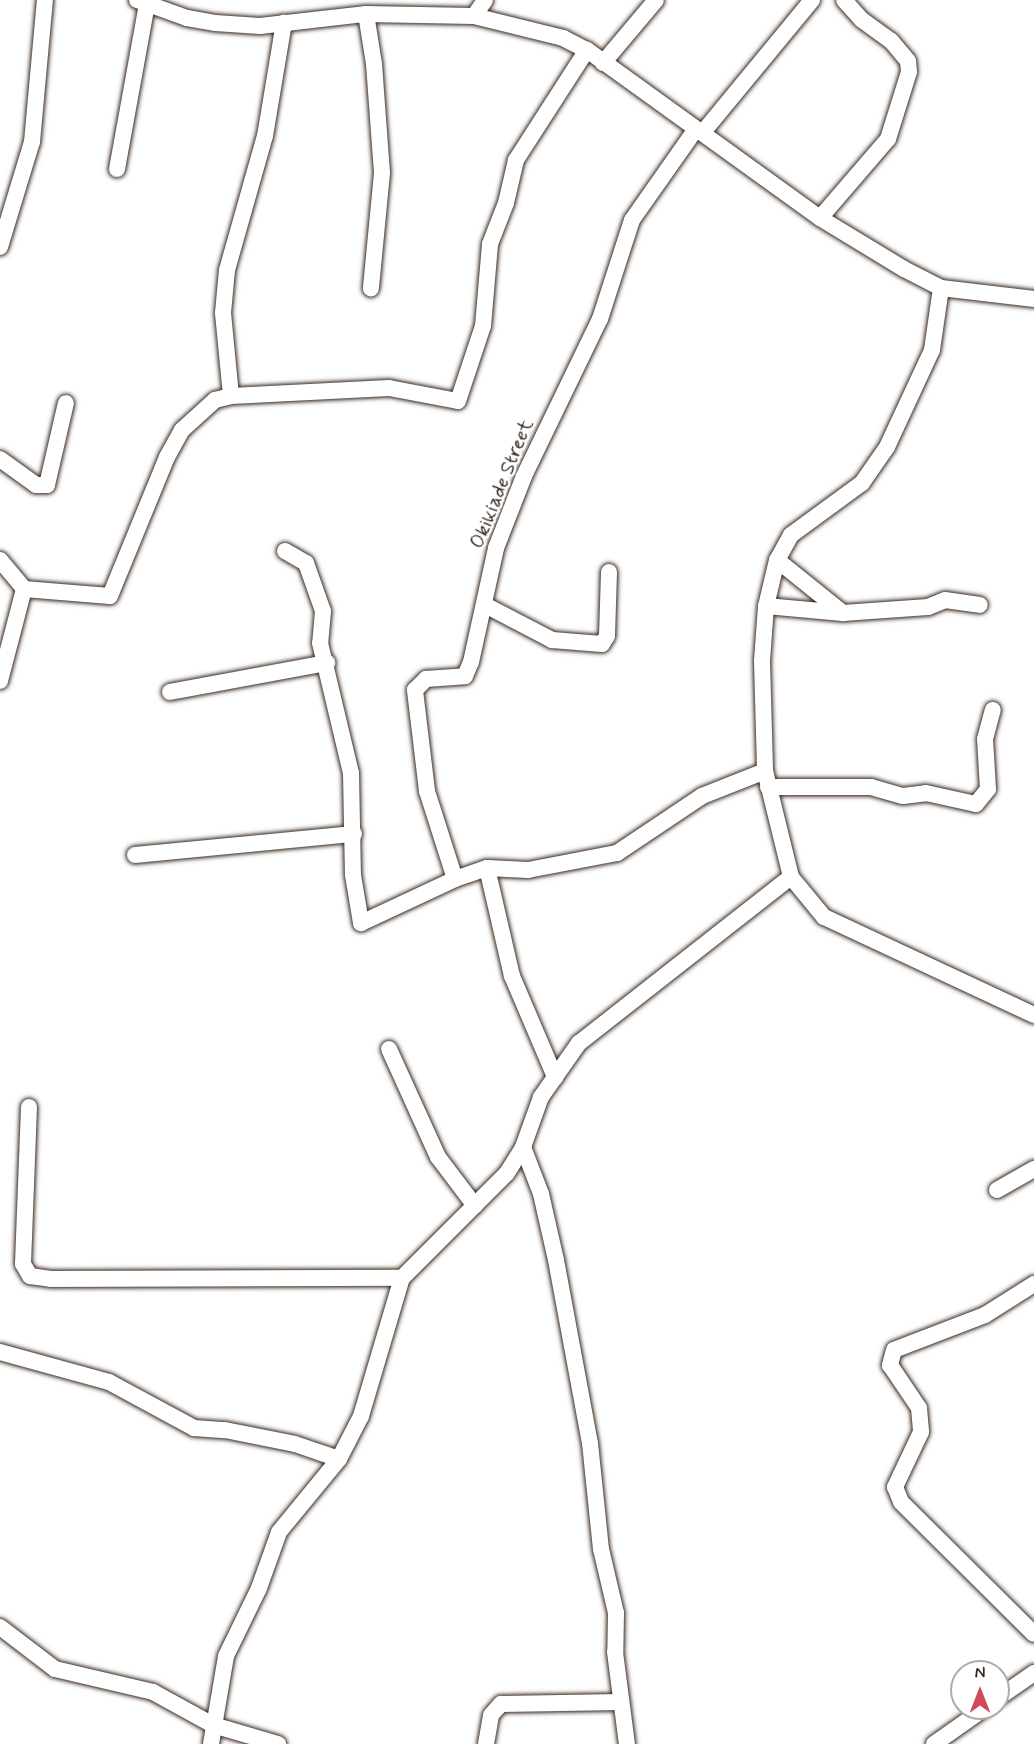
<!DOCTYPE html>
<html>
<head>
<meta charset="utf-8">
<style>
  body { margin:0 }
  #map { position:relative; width:1034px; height:1744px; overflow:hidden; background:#fff; font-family:Mynerve,sans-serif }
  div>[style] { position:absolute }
  .roads { filter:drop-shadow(0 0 2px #3b2a1e) drop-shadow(0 0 2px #3b2a1e) }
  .minor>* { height:16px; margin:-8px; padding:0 8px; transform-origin:8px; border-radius:8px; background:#fff }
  span { translate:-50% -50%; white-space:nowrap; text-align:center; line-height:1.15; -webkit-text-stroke:5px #fff; paint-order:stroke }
  .street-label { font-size:20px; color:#3b2a1e }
  .north { position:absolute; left:950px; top:1660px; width:60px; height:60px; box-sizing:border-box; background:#fff; border:2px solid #b1aaa5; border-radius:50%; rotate:0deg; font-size:16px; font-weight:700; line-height:24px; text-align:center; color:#3b2a1e }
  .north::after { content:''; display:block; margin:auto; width:21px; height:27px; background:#d1495b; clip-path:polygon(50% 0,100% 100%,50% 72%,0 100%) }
</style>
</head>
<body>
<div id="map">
  <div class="roads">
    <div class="minor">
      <i style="left:137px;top:0;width:53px;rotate:19.8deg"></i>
      <i style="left:187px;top:18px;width:28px;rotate:10deg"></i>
      <i style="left:215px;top:23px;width:45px;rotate:3.8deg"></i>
      <i style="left:260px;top:26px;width:107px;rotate:-6.5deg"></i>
      <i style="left:366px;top:14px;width:108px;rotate:1.1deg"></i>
      <i style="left:474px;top:16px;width:92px;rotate:13.9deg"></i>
      <i style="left:563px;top:38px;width:27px;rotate:27deg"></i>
      <i style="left:587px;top:50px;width:287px;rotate:35.8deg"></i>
      <i style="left:820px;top:218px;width:98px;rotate:31.3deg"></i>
      <i style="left:904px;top:269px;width:42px;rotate:27.2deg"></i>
      <i style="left:941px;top:288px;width:94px;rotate:6.7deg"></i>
      <i style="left:366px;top:14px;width:51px;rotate:80.9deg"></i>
      <i style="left:374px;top:64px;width:109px;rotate:85.8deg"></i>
      <i style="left:382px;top:173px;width:116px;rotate:95.5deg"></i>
      <i style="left:474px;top:16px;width:19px;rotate:-55deg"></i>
      <i style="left:603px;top:63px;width:82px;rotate:-49.9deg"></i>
      <i style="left:704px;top:131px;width:170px;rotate:-50.5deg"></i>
      <i style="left:117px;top:169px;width:168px;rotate:-79.7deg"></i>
      <i style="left:820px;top:218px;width:104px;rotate:-49.3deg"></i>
      <i style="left:888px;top:139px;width:70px;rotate:-72.6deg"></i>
      <i style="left:909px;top:72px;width:11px;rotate:-95deg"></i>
      <i style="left:908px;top:61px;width:26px;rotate:-130deg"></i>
      <i style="left:891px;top:41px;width:37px;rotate:-144deg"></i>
      <i style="left:861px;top:19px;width:25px;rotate:-132deg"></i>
      <i style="left:0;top:247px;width:110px;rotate:-73.1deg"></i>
      <i style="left:32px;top:142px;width:143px;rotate:-84.8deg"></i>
      <i style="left:941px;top:288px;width:63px;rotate:98.3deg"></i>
      <i style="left:932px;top:350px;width:107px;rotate:114.9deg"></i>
      <i style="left:887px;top:447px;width:44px;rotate:124.8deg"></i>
      <i style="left:862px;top:483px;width:88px;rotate:143.8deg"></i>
      <i style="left:791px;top:535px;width:29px;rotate:119deg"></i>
      <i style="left:777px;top:560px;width:47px;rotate:103.4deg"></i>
      <i style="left:766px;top:606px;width:55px;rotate:94.2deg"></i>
      <i style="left:762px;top:661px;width:110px;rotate:88.4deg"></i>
      <i style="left:765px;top:771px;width:109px;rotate:76.2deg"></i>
      <i style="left:791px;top:877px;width:52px;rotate:50.5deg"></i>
      <i style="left:824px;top:917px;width:232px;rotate:25deg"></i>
      <i style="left:231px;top:396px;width:158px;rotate:-2.9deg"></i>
      <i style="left:389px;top:388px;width:70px;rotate:10.7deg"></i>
      <i style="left:458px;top:401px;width:79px;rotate:-71.6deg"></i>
      <i style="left:483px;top:326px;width:82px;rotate:-85.1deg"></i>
      <i style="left:490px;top:244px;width:44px;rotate:-68.7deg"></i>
      <i style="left:506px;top:203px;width:44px;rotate:-76.9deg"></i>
      <i style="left:516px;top:160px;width:131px;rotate:-57.2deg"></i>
      <i style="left:0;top:459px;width:44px;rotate:35.8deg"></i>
      <i style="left:36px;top:485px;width:11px"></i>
      <i style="left:47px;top:485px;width:84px;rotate:-77deg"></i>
      <i style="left:285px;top:551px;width:24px;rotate:30deg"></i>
      <i style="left:306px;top:563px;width:51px;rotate:70.5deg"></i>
      <i style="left:323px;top:611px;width:32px;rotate:95deg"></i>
      <i style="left:320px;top:643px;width:134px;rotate:76.6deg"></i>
      <i style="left:351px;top:773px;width:102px;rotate:88.9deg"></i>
      <i style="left:353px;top:875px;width:49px;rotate:80.5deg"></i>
      <i style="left:361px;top:923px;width:104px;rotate:-25.1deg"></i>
      <i style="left:455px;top:879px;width:34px;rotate:-19deg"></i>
      <i style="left:487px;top:868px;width:41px;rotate:2.8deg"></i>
      <i style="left:528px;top:870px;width:91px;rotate:-10.8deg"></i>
      <i style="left:617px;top:853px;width:102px;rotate:-33.8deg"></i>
      <i style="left:702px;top:796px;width:68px;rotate:-21.6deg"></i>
      <i style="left:0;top:560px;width:38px;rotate:50deg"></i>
      <i style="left:24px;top:589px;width:86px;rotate:4.7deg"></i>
      <i style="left:110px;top:596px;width:150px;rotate:-67.7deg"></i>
      <i style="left:167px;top:457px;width:31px;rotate:-61deg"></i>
      <i style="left:182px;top:430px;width:45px;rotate:-42.3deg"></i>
      <i style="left:215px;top:400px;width:16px;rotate:-14deg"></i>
      <i style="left:231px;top:396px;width:83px;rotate:-95.5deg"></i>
      <i style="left:223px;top:313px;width:43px;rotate:-84.7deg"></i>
      <i style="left:227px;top:270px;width:139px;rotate:-74.2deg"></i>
      <i style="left:265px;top:136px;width:115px;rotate:-80.5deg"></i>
      <i style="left:777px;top:560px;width:85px;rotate:38.8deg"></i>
      <i style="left:485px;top:605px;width:76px;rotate:27.6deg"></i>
      <i style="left:552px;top:640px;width:50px;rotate:4.6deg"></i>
      <i style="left:602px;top:644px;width:9px;rotate:-58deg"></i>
      <i style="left:607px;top:636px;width:64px;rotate:-88.2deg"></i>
      <i style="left:766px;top:606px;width:77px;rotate:5.2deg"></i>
      <i style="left:843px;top:613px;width:85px;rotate:-4deg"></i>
      <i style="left:928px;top:607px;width:18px;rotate:-22deg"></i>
      <i style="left:945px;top:600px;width:35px;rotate:8deg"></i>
      <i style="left:0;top:681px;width:95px;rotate:-75.4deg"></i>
      <i style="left:170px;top:692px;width:160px;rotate:-10.5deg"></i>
      <i style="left:768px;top:787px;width:103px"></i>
      <i style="left:871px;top:787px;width:33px;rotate:16deg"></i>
      <i style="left:903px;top:796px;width:23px;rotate:-7deg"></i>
      <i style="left:926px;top:793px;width:51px;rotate:12.4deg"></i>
      <i style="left:976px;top:804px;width:19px;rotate:-51deg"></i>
      <i style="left:988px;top:789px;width:50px;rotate:-93.4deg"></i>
      <i style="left:985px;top:739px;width:30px;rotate:-75deg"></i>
      <i style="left:135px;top:855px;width:220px;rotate:-5.5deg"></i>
      <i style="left:487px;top:868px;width:111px;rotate:77deg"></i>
      <i style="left:512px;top:976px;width:110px;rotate:66.9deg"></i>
      <i style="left:455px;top:879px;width:92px;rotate:-107.7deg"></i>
      <i style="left:427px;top:791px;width:102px;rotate:-96.8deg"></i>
      <i style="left:415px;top:690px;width:16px;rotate:-45deg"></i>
      <i style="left:426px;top:679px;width:39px;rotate:-4deg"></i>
      <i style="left:465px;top:676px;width:15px;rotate:-67deg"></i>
      <i style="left:471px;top:662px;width:117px;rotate:-77.6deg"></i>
      <i style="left:496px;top:548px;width:77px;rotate:-68.7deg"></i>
      <i style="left:524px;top:476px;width:174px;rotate:-64.2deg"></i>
      <i style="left:600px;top:319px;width:104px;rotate:-72.1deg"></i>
      <i style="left:632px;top:220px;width:111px;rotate:-54.9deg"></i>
      <i style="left:389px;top:1049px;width:119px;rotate:65.6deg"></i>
      <i style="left:438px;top:1157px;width:61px;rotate:52.9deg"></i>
      <i style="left:29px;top:1107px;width:157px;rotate:92.2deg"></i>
      <i style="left:23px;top:1264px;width:14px;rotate:60deg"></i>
      <i style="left:30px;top:1276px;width:21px;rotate:8deg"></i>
      <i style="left:51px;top:1279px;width:351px;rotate:-0.2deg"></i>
      <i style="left:523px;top:1147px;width:50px;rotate:69deg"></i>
      <i style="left:541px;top:1194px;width:68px;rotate:77.2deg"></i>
      <i style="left:556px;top:1260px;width:186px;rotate:79.5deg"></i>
      <i style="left:590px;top:1443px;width:107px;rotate:84.1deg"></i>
      <i style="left:601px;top:1549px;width:66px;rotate:76.8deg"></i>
      <i style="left:616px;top:1613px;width:39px;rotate:91deg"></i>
      <i style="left:615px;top:1652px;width:93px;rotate:82.6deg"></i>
      <i style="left:997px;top:1190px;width:43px;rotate:-29.6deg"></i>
      <i style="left:1034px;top:1284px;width:58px;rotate:147.7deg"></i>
      <i style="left:985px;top:1315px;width:97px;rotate:159deg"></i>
      <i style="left:894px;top:1350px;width:16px;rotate:105deg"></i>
      <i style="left:890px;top:1365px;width:52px;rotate:56deg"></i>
      <i style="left:919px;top:1408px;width:24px;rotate:85deg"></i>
      <i style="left:921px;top:1432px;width:61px;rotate:115.3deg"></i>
      <i style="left:895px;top:1487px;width:16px;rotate:68deg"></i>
      <i style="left:901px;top:1502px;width:187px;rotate:44.8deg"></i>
      <i style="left:0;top:1352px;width:113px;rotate:15.4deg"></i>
      <i style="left:109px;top:1382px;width:97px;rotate:28.4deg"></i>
      <i style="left:194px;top:1428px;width:31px;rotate:4deg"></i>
      <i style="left:225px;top:1430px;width:71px;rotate:11.3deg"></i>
      <i style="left:295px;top:1444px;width:46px;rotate:18.8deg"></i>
      <i style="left:0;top:1627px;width:69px;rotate:37.4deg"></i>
      <i style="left:55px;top:1669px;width:101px;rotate:13.2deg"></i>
      <i style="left:153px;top:1692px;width:68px;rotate:28.8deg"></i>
      <i style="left:213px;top:1725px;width:68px;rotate:16.3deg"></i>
      <i style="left:998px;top:1698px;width:44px;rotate:-34.8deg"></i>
      <i style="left:211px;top:1744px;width:89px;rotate:-80.3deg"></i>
      <i style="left:226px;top:1656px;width:76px;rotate:-64.1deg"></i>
      <i style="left:259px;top:1588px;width:59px;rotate:-70.3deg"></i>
      <i style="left:279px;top:1532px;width:94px;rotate:-50.6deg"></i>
      <i style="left:339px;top:1459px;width:48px;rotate:-62.9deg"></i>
      <i style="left:361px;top:1416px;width:144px;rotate:-73.5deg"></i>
      <i style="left:402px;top:1278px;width:148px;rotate:-45deg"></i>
      <i style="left:507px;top:1173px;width:31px;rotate:-58deg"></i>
      <i style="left:523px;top:1147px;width:53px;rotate:-70.2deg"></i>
      <i style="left:541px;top:1097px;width:66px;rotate:-54.9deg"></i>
      <i style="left:579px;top:1043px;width:269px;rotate:-38.1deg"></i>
      <i style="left:486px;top:1744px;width:29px;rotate:-80deg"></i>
      <i style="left:491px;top:1715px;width:15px;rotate:-48deg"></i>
      <i style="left:501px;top:1704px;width:120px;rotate:-1deg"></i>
      <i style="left:934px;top:1744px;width:62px;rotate:-35.2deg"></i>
    </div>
  </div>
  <div class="street-label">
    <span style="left:502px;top:484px;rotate:-68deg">Okikiade Street</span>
  </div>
  <div class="north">N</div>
</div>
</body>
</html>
